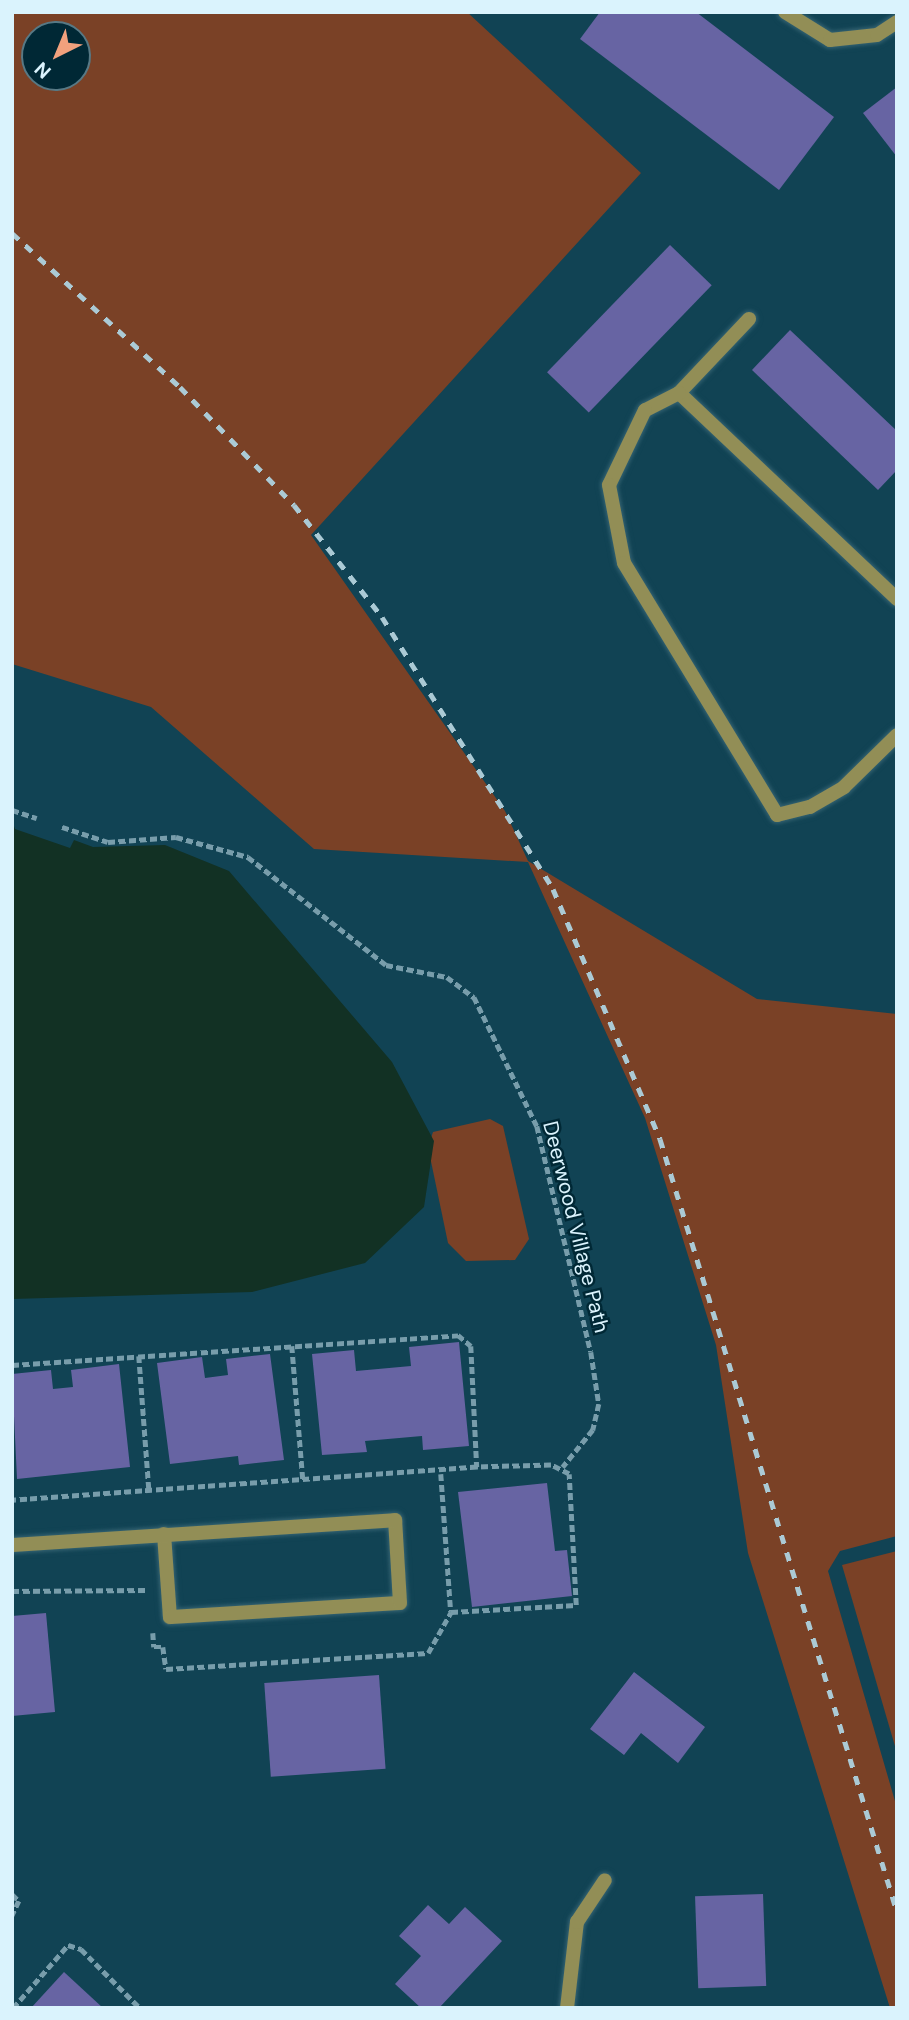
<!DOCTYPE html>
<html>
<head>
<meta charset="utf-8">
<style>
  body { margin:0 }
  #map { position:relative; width:909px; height:2020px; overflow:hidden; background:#114354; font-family:"DM Sans",sans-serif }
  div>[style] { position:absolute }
  .green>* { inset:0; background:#7a4126 }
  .water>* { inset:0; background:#123124 }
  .building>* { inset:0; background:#6764a3; transform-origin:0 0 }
  .path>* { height:4.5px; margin-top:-2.25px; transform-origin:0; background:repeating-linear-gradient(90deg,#789dab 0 7px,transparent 0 10.5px) }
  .roads { filter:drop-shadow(0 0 2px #356372) drop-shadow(0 0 2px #356372) }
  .service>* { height:14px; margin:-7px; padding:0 7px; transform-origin:7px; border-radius:7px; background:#928e56 }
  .minor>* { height:14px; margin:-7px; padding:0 7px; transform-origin:7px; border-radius:7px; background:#928e56 }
  .rail>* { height:5px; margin-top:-2.5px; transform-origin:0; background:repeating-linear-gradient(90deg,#abcad5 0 9px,transparent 0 18px) }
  span { translate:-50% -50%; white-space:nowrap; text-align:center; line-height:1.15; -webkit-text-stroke:5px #002835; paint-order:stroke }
  .street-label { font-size:21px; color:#daf3fd }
  .frame { position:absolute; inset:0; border:14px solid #daf3fd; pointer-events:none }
  .north { position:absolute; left:21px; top:21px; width:70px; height:70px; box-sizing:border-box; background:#002835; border:2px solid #577985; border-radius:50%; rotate:223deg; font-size:19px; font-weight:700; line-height:28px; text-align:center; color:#daf3fd }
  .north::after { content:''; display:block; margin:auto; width:24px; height:32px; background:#f1a17d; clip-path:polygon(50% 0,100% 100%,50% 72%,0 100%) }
</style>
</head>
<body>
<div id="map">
  <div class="green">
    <i style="clip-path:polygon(evenodd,12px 12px,467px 12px,641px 173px,311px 535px,505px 811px,528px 861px,757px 999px,897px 1014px,897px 1536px,840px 1551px,828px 1571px,897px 1808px,897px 2008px,890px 2008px,748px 1553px,716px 1345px,645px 1118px,528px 862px,314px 849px,151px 707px,12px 664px,12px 12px,35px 35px,77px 35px,77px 77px,35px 77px,35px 35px)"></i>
    <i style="clip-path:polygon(490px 1119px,503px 1126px,529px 1239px,515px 1260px,466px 1261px,448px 1243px,428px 1147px,433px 1132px)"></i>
    <i style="clip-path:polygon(897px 1551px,897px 1753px,842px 1565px)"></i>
  </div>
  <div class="water">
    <i style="clip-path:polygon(12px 820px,15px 829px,70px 848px,74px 840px,93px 847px,165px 845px,229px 871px,392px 1062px,434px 1141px,424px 1207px,365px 1263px,252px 1292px,12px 1299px)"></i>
  </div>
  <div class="building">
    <i style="clip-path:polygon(600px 12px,696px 12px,834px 117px,779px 190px,580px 39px)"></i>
    <i style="clip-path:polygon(897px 87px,897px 157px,863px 113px)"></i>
    <i style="left:670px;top:245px;width:58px;height:177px;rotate:44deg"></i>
    <i style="clip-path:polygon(790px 330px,897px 431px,897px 470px,878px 490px,752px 370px)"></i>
    <i style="clip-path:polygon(459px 1342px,469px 1446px,423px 1450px,422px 1436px,365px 1441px,367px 1452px,322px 1455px,312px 1354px,354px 1350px,356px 1371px,411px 1366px,409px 1347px)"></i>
    <i style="clip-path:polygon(270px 1354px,284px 1460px,239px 1465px,238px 1456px,170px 1464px,157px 1363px,202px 1357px,205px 1378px,228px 1375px,226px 1359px)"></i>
    <i style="clip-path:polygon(119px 1364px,130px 1467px,17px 1479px,12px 1374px,51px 1370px,53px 1389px,73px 1387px,71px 1370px)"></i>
    <i style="clip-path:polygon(547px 1483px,555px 1551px,567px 1550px,572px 1596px,472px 1607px,458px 1492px)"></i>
    <i style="clip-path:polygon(46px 1613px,55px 1712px,12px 1716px,12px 1616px)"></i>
    <i style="clip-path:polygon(634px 1672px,705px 1727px,678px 1763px,641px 1733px,624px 1755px,590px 1729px)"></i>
    <i style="left:379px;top:1675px;width:94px;height:115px;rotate:86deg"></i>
    <i style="left:763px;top:1894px;width:92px;height:68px;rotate:88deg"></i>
    <i style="clip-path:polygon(428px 1905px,449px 1924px,465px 1907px,502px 1941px,439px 2008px,421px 2008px,395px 1984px,421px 1956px,399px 1936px)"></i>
    <i style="clip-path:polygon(64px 1972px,103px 2008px,31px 2008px)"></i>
  </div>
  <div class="path">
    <i style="left:12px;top:810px;width:26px;rotate:18deg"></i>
    <i style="left:62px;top:827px;width:48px;rotate:18.1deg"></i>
    <i style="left:108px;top:842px;width:68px;rotate:-4.2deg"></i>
    <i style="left:176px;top:837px;width:75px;rotate:15.5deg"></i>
    <i style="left:248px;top:857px;width:175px;rotate:38deg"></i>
    <i style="left:386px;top:965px;width:62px;rotate:11.1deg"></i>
    <i style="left:447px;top:977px;width:34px;rotate:37deg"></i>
    <i style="left:474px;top:997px;width:144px;rotate:64deg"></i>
    <i style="left:537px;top:1126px;width:232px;rotate:76.6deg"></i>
    <i style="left:591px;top:1352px;width:53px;rotate:81.3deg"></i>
    <i style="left:599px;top:1404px;width:27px;rotate:103deg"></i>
    <i style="left:593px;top:1430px;width:48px;rotate:129deg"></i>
    <i style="left:292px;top:1346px;width:135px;rotate:85.3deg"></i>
    <i style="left:139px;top:1356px;width:134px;rotate:85.7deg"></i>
    <i style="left:12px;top:1365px;width:447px;rotate:-3.8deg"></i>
    <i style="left:458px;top:1335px;width:17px;rotate:40deg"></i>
    <i style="left:471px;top:1346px;width:121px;rotate:87.2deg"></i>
    <i style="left:477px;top:1467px;width:466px;rotate:175.9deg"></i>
    <i style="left:441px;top:1474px;width:138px;rotate:85.9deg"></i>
    <i style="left:451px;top:1612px;width:125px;rotate:-3.2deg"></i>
    <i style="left:576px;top:1605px;width:131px;rotate:-93.1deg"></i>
    <i style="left:569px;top:1474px;width:20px;rotate:-153deg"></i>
    <i style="left:551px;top:1465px;width:74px;rotate:178.5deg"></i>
    <i style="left:12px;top:1591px;width:134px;rotate:-0.4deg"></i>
    <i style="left:153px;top:1633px;width:14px;rotate:86deg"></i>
    <i style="left:154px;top:1647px;width:9px"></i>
    <i style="left:163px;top:1647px;width:22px;rotate:82deg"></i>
    <i style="left:166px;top:1669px;width:262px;rotate:-3.5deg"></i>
    <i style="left:428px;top:1653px;width:47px;rotate:-60.7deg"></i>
    <i style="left:12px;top:1894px;width:10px;rotate:45deg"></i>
    <i style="left:19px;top:1901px;width:17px;rotate:115deg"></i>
    <i style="left:13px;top:2008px;width:84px;rotate:-48.9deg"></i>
    <i style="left:68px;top:1945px;width:14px;rotate:17deg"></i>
    <i style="left:81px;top:1949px;width:83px;rotate:45deg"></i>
  </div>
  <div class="roads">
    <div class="service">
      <i style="left:164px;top:1534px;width:83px;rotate:85.9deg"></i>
      <i style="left:170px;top:1617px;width:230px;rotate:-3.5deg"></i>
      <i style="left:400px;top:1603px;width:83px;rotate:-93.4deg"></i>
    </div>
    <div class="minor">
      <i style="left:785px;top:12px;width:53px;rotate:31.9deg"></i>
      <i style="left:830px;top:40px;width:47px;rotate:-6.1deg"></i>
      <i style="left:877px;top:35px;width:24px;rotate:-33deg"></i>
      <i style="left:679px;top:393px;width:102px;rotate:-46.6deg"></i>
      <i style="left:897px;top:599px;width:300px;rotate:-136.6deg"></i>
      <i style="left:679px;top:393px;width:38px;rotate:153deg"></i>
      <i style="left:645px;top:410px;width:83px;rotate:115.6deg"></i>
      <i style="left:609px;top:485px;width:79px;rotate:79.1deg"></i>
      <i style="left:624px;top:563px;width:295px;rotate:58.7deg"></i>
      <i style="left:777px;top:815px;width:34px;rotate:-14deg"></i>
      <i style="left:810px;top:807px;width:39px;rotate:-30deg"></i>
      <i style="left:844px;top:787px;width:74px;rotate:-44.5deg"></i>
      <i style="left:12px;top:1545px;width:384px;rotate:-3.7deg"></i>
      <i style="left:567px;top:2008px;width:87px;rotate:-83.4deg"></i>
      <i style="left:577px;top:1922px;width:50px;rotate:-56.3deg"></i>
    </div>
  </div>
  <div class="rail">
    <i style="left:12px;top:233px;width:228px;rotate:42.5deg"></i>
    <i style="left:180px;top:387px;width:164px;rotate:46deg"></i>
    <i style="left:294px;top:505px;width:142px;rotate:51.8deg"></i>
    <i style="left:382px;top:617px;width:321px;rotate:57.8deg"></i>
    <i style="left:553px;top:889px;width:272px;rotate:66.8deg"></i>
    <i style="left:660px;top:1139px;width:809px;rotate:72.95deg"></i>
  </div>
  <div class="street-label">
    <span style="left:576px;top:1227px;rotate:76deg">Deerwood Village Path</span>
  </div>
  <div class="frame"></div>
  <div class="north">N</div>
</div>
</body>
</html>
